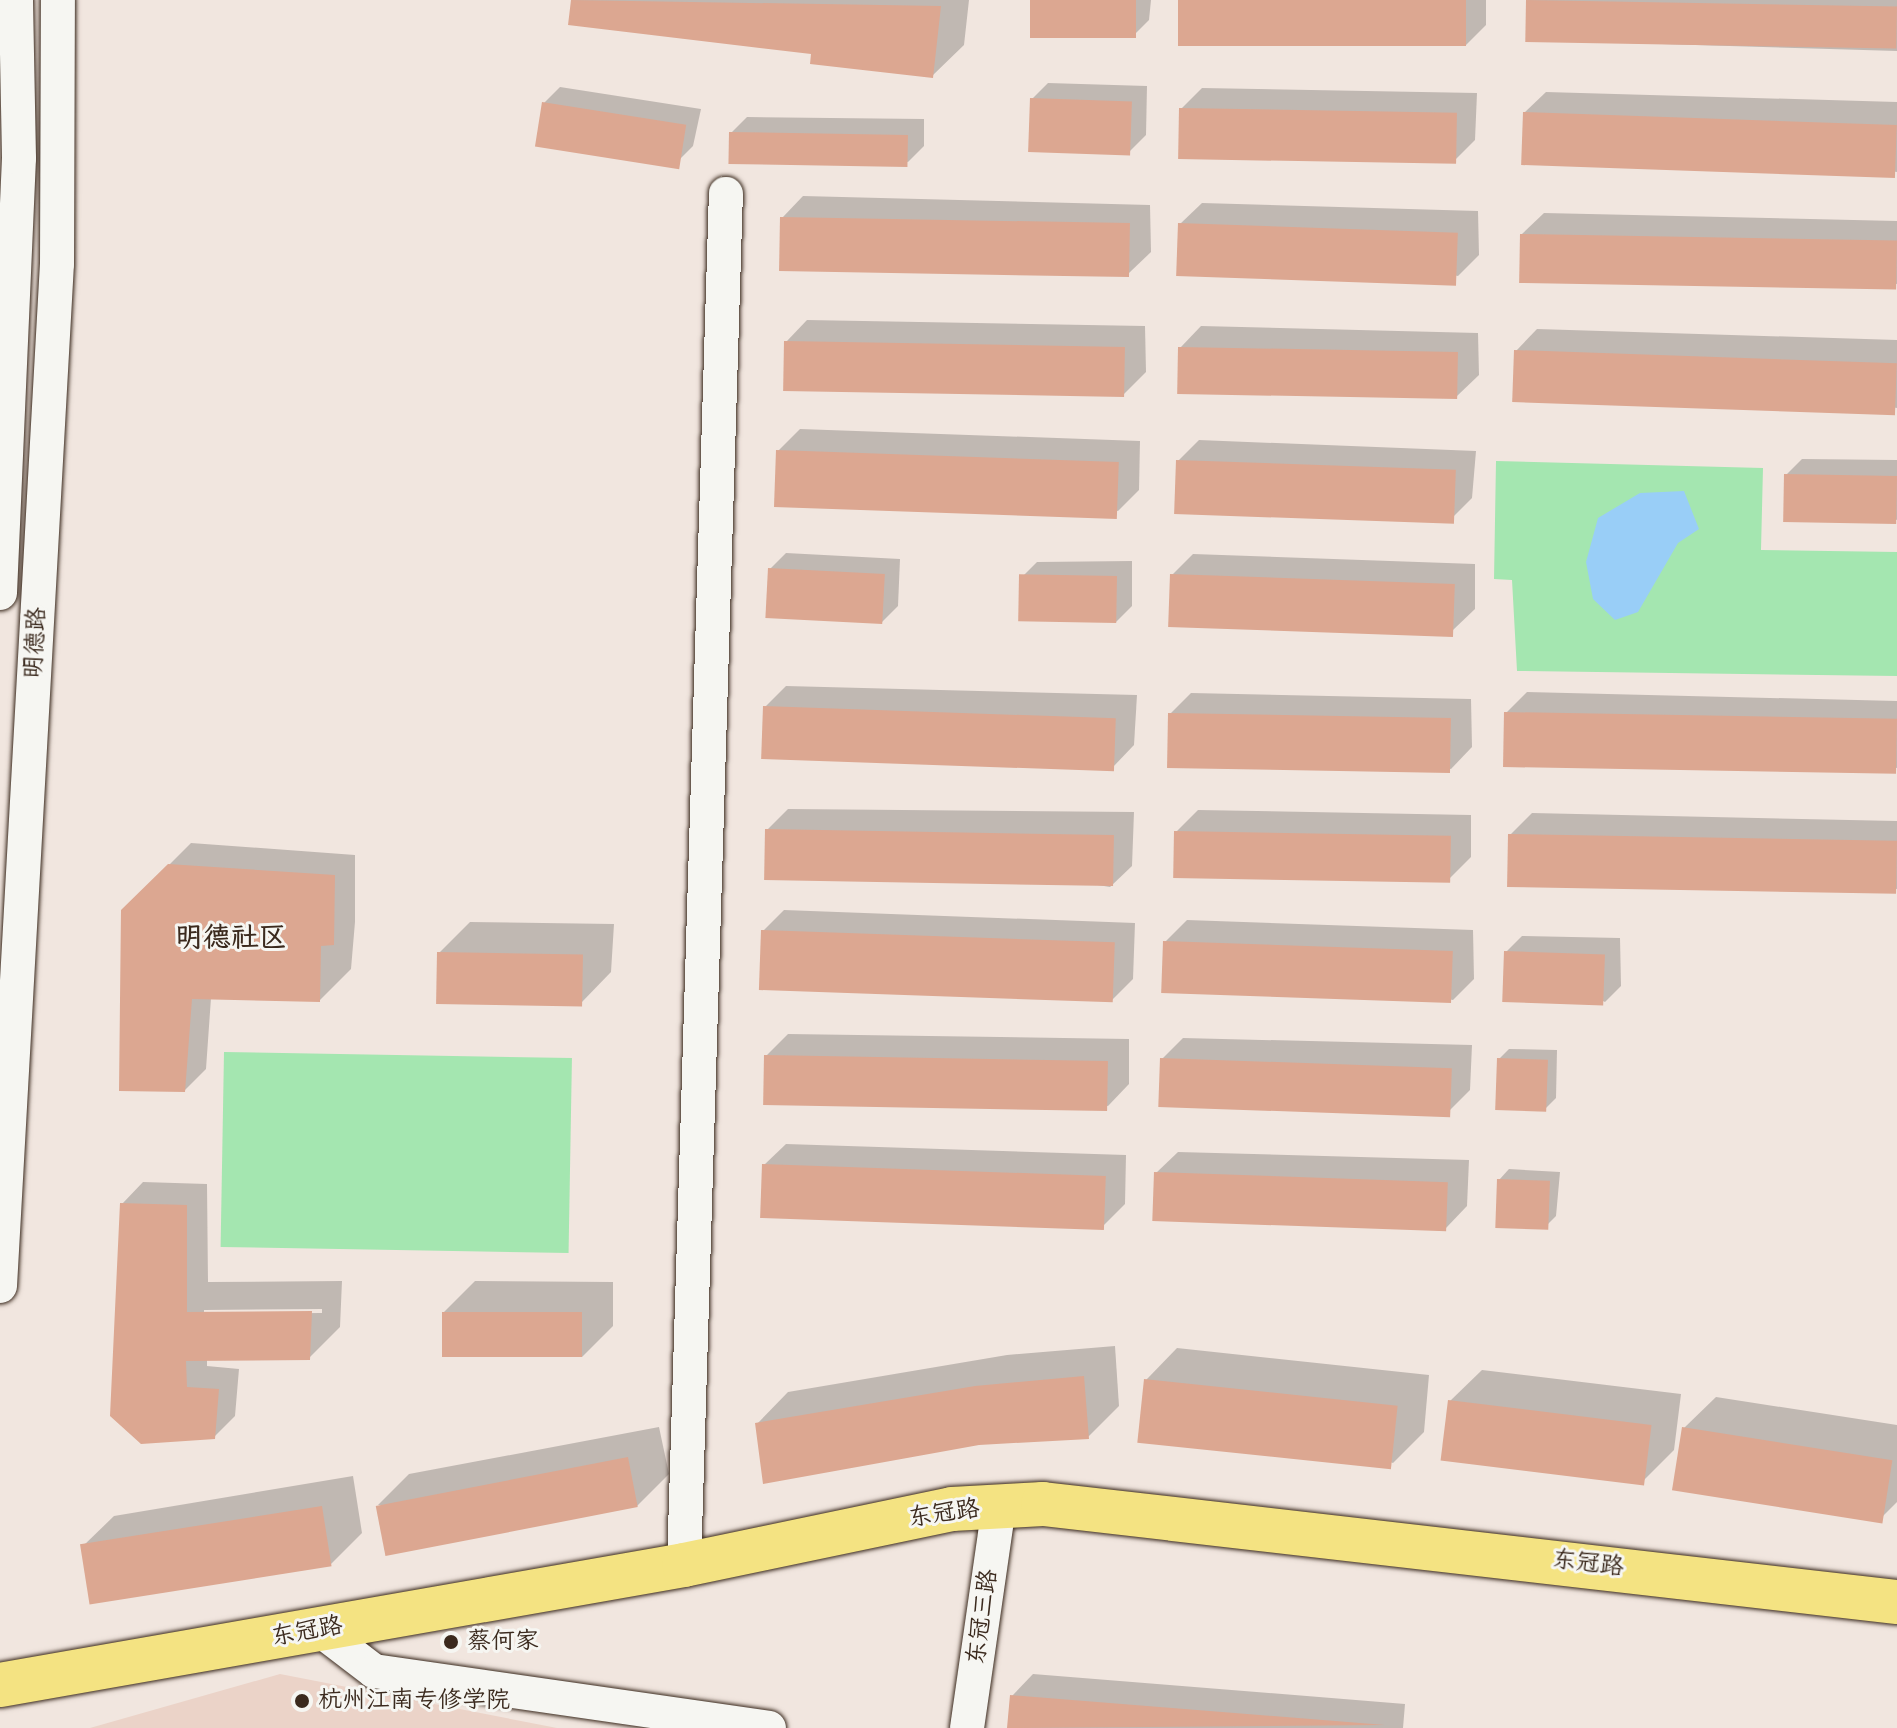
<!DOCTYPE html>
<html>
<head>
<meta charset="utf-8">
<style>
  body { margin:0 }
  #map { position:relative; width:1897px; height:1728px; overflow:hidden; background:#f1e6df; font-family:Kalam,"LXGW WenKai TC",sans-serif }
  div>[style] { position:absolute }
  .built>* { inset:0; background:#ebd3c8 }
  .green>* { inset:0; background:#a4e6b0; transform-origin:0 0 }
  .water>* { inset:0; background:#99cef7 }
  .shadow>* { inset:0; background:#0003 }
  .building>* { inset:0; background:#dca791; transform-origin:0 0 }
  .roads { filter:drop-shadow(0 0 2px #3b2a1e) drop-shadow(0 0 2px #3b2a1e) }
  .minor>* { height:34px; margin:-17px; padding:0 17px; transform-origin:17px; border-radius:17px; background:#f6f6f2 }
  .major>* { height:44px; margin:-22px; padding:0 22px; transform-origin:22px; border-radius:22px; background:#f4e382 }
  .dots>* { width:22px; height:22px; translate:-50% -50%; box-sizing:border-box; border:4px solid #f6f6f2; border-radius:50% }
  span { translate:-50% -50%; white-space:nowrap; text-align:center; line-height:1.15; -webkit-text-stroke:6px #f6f6f2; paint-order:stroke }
  .street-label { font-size:24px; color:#3b2a1e }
  .poi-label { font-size:24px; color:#3b2a1e }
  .left { translate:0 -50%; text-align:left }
  .quarter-label { font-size:28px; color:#3b2a1e; font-weight:700 }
</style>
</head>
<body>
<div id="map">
  <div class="built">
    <i style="clip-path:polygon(280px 1674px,557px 1728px,90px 1728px)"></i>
  </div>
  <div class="green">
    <i style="clip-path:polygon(1496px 461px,1763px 468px,1761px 550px,1897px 552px,1897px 676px,1517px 671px,1512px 580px,1494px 579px)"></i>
    <i style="left:224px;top:1052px;width:348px;height:195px;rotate:1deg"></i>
  </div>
  <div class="water">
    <i style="clip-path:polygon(1684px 491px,1699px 529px,1678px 543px,1638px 612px,1615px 620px,1593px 599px,1586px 562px,1598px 518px,1640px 493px)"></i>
  </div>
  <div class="shadow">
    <i style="clip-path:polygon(573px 0,969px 0,964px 45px,932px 76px,814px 52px,571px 23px)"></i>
    <i style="clip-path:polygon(1032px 0,1151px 0,1149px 20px,1133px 36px)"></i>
    <i style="clip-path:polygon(1180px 0,1486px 0,1486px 25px,1465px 46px)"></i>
    <i style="clip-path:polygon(1528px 0,1897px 0,1897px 51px,1527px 40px)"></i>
    <i style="clip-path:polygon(1048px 83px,1147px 86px,1146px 135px,1130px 151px,1032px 99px)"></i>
    <i style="clip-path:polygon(560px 87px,701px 109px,693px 146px,677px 162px,544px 103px)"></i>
    <i style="clip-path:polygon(1202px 88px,1477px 93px,1475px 140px,1454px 161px,1181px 109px)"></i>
    <i style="clip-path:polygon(1546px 92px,1897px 102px,1897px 172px,1524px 113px)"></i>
    <i style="clip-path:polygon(747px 117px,924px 119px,924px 146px,908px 162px,731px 133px)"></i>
    <i style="clip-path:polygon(803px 196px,1150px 205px,1151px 252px,1129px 273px,782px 218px)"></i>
    <i style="clip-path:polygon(1202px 203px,1478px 211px,1479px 255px,1458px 276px,1180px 224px)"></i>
    <i style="clip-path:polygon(1544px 213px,1897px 221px,1897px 284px,1522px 234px)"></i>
    <i style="clip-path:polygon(807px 320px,1145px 326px,1146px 372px,1124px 394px,786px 342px)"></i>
    <i style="clip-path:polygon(1201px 326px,1478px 333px,1479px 375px,1457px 396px,1180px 348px)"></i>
    <i style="clip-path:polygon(1537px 329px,1897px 340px,1897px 408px,1516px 351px)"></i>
    <i style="clip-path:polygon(800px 429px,1140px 441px,1139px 490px,1118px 511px,778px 451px)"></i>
    <i style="clip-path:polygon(1199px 440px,1476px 451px,1472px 498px,1451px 519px,1178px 461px)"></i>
    <i style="clip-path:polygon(1802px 459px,1897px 460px,1897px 520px,1786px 475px)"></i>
    <i style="clip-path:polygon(786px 553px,900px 559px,898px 606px,882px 622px,770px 569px)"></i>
    <i style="clip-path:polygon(1193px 554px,1475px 564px,1475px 609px,1453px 630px,1172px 575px)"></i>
    <i style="clip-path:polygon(1132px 561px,1132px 606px,1116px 622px,1021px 578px,1037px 562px)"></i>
    <i style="clip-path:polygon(786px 686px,1137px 695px,1134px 745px,1113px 767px,765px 707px)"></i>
    <i style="clip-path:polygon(1527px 692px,1897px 701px,1897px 768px,1506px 713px)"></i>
    <i style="clip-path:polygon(1191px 693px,1471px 699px,1472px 747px,1451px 769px,1170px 714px)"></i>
    <i style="clip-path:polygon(788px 809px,1134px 812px,1132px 866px,1110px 887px,767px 830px)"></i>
    <i style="clip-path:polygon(1198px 810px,1471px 815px,1471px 857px,1450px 878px,1176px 832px)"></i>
    <i style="clip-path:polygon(1532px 813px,1897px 821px,1897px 889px,1510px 835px)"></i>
    <i style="clip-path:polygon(191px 843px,355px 855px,355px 922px,351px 969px,320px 1000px,211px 998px,206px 1069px,185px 1090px,123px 911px)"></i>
    <i style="clip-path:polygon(784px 910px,1135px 923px,1133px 979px,1112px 1000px,763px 931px)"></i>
    <i style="clip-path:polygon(1187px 920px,1473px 930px,1474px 979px,1453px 1000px,1165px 942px)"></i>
    <i style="clip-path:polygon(470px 922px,614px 924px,611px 972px,580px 1004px,439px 953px)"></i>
    <i style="clip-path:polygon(1522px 936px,1620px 938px,1621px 986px,1605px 1002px,1506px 952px)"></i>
    <i style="clip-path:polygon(788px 1034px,1129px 1039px,1129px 1084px,1108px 1106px,766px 1056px)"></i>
    <i style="clip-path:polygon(1183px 1038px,1472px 1045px,1470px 1090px,1449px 1111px,1162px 1059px)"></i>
    <i style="clip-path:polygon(1509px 1049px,1557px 1050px,1556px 1098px,1546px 1108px,1499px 1059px)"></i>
    <i style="clip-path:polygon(786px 1144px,1126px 1155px,1125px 1204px,1104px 1225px,764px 1165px)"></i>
    <i style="clip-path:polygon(1178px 1152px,1469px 1160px,1467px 1206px,1446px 1228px,1156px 1173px)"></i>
    <i style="clip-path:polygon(1509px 1169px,1560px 1172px,1556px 1216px,1546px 1226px,1499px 1180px)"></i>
    <i style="clip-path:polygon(evenodd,143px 1182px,207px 1184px,208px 1282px,342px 1281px,340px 1327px,309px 1358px,207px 1359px,207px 1366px,239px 1369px,235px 1416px,214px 1437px,142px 1442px,122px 1204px,143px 1182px,322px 1309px,322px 1313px,204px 1314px,204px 1310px,322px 1309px)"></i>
    <i style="clip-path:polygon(475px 1281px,613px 1282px,613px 1326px,582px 1357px,444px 1312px)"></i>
    <i style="clip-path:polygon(1115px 1346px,1119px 1406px,1088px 1437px,757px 1424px,788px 1392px,1007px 1355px)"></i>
    <i style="clip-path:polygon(1177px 1348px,1429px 1375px,1424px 1432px,1393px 1463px,1146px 1380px)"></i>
    <i style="clip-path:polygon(1482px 1370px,1681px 1394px,1674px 1450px,1643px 1481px,1450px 1401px)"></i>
    <i style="clip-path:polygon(1716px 1397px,1897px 1425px,1897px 1502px,1883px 1516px,1684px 1428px)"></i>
    <i style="clip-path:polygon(659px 1427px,669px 1474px,637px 1506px,378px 1505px,409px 1474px)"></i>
    <i style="clip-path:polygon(353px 1476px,362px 1533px,331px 1564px,82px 1547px,114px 1516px)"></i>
    <i style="clip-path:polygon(1033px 1674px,1405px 1704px,1403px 1728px,1009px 1728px,1012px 1696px)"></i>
  </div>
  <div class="building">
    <i style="clip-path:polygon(571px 0,941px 6px,933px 78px,810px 64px,811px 54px,568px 25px)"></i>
    <i style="left:1030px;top:0;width:106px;height:38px"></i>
    <i style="left:1178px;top:0;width:288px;height:46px"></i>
    <i style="left:1526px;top:0;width:371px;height:42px;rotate:1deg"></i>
    <i style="left:1030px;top:98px;width:102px;height:54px;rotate:2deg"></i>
    <i style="left:542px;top:102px;width:146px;height:45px;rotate:9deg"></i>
    <i style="left:1179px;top:108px;width:278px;height:51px;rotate:1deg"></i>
    <i style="left:1523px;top:112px;width:374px;height:53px;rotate:2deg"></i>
    <i style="left:729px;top:132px;width:179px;height:32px;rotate:1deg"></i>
    <i style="left:780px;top:217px;width:350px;height:54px;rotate:1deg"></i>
    <i style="left:1178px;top:223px;width:280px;height:53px;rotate:2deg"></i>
    <i style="left:1520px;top:234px;width:377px;height:49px;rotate:1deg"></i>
    <i style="left:784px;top:341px;width:341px;height:50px;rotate:1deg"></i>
    <i style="left:1178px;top:347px;width:280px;height:47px;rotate:1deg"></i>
    <i style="left:1514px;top:350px;width:383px;height:52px;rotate:2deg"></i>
    <i style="left:776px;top:450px;width:343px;height:57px;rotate:2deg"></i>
    <i style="left:1176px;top:460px;width:280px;height:54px;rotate:2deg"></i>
    <i style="left:1784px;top:474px;width:113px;height:48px;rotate:1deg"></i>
    <i style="left:768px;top:568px;width:117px;height:50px;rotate:3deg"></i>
    <i style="left:1170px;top:574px;width:285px;height:53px;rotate:2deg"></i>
    <i style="left:1117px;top:576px;width:47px;height:98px;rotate:91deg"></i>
    <i style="left:763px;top:706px;width:353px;height:53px;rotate:2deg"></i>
    <i style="left:1504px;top:712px;width:393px;height:55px;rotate:1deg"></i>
    <i style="left:1168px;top:713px;width:283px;height:55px;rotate:1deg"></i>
    <i style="left:765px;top:829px;width:349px;height:51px;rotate:1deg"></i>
    <i style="left:1174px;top:831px;width:277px;height:47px;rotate:1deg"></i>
    <i style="left:1508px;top:834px;width:389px;height:53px;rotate:1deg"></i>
    <i style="clip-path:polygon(168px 864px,335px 875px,334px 945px,321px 946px,320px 1002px,192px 999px,185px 1092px,119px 1091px,121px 910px)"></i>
    <i style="left:761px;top:930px;width:354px;height:60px;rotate:2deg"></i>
    <i style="left:1163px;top:941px;width:290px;height:52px;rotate:2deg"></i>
    <i style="left:1504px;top:951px;width:101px;height:51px;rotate:2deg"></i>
    <i style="left:437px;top:952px;width:146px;height:52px;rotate:1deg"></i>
    <i style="left:764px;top:1055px;width:344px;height:50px;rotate:1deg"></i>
    <i style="left:1160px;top:1058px;width:292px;height:49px;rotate:2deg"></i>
    <i style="left:1497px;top:1058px;width:51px;height:52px;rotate:2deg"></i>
    <i style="left:762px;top:1164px;width:344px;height:54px;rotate:2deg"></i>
    <i style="left:1154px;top:1172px;width:294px;height:49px;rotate:2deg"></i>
    <i style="left:1497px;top:1179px;width:53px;height:49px;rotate:2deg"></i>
    <i style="clip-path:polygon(120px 1203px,187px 1205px,187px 1312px,312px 1311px,310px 1360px,186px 1361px,187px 1387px,219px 1389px,215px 1439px,141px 1444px,110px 1416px)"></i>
    <i style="left:442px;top:1312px;width:140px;height:45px"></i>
    <i style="clip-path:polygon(1084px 1376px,1089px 1439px,979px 1445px,763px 1484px,755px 1423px,975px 1386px)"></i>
    <i style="left:1144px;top:1379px;width:255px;height:64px;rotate:6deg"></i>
    <i style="left:1448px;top:1400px;width:205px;height:61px;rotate:7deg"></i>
    <i style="left:1682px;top:1427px;width:213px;height:64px;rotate:9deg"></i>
    <i style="left:628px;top:1457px;width:51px;height:257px;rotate:79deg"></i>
    <i style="left:322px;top:1506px;width:61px;height:245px;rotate:81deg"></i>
    <i style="clip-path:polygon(1010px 1695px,1385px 1725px,1007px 1728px)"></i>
  </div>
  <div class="roads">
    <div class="minor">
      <i style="left:0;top:593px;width:435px;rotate:-87.5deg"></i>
      <i style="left:19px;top:158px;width:158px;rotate:-91.1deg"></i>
      <i style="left:0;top:1286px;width:1024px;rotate:-86.81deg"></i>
      <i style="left:57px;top:264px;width:264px;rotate:-89.8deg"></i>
      <i style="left:684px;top:1565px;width:1372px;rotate:-88.25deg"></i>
      <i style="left:319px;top:1629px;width:69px;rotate:37.4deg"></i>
      <i style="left:374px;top:1671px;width:399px;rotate:8.2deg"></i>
      <i style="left:967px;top:1728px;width:223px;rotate:-81.8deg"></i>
    </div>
    <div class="major">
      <i style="left:0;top:1685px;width:694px;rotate:-9.95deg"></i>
      <i style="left:684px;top:1565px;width:274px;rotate:-11.8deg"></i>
      <i style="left:952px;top:1509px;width:91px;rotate:-3.1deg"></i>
      <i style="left:1043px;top:1504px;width:860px;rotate:6.55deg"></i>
    </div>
  </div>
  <div class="dots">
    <i style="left:451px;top:1642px;background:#3b2a1e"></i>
    <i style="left:302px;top:1701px;background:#3b2a1e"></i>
  </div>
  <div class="street-label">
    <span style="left:36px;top:643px;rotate:-87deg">明德路</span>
    <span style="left:944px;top:1514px;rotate:-8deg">东冠路</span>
    <span style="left:1588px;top:1564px;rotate:7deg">东冠路</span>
    <span style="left:983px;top:1617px;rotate:-82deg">东冠三路</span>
    <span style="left:307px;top:1632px;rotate:-10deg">东冠路</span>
  </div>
  <div class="poi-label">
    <span class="left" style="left:467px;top:1642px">蔡何家</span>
    <span class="left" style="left:318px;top:1701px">杭州江南专修学院</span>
  </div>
  <div class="quarter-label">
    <span style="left:231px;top:939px">明德社区</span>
  </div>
</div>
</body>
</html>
